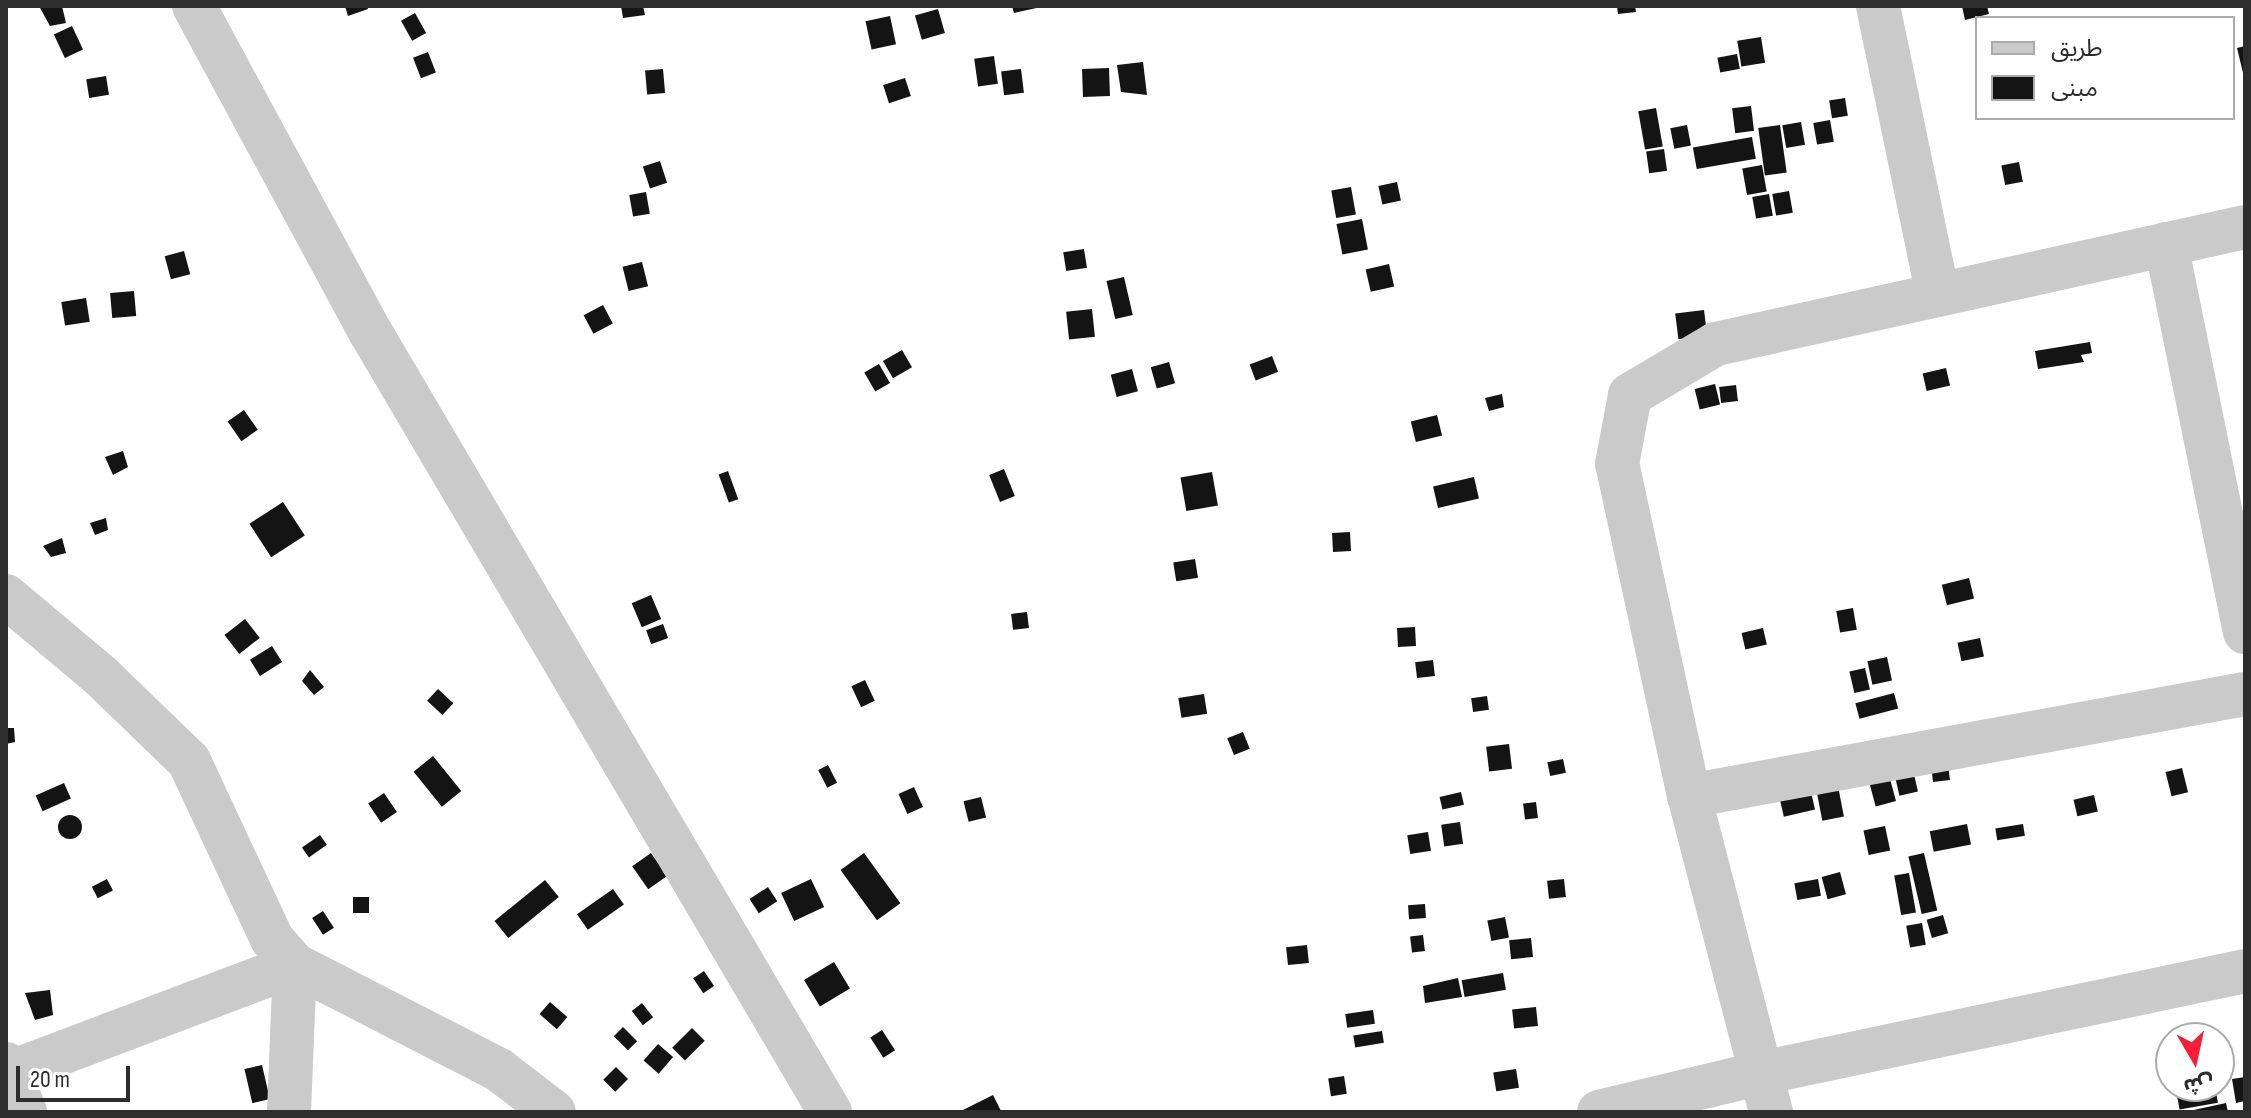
<!DOCTYPE html>
<html>
<head>
<meta charset="utf-8">
<style>
  body { margin:0 }
  #map { position:relative; width:2251px; height:1118px; overflow:hidden; background:#fff; font-family:"Sofia Sans Condensed","Noto Sans Arabic",sans-serif }
  div>[style] { position:absolute }
  .building>* { inset:0; background:#141414; transform-origin:0 0 }
  .round { border-radius:50% }
  .minor>* { height:44px; margin:-22px; padding:0 22px; transform-origin:22px; border-radius:22px; background:#cacaca }
  span { translate:-50% -50%; white-space:nowrap; text-align:center; line-height:1.15; -webkit-text-stroke:8px #fff; paint-order:stroke }
  .frame { position:absolute; inset:0; border:8px solid #2d2d2d; pointer-events:none }
  .legend { position:absolute; left:1975px; top:16px; width:260px; height:104px; box-sizing:border-box; background:#fff; border:2px solid #ababab; margin:0; padding:10px 14px; list-style:none; font-size:24px; color:#2d2d2d }
  .legend li { display:flex; align-items:center; gap:16px; height:40px }
  .legend b { width:40px; border:2px solid #ababab }
  .north { position:absolute; left:2155px; top:1022px; width:80px; height:80px; box-sizing:border-box; background:#fff; border:2px solid #ababab; border-radius:50%; rotate:171deg; font-size:22px; font-weight:700; line-height:32px; text-align:center; color:#2d2d2d }
  .north::after { content:''; display:block; margin:auto; width:28px; height:36px; background:#f51d37; clip-path:polygon(50% 0,100% 100%,50% 72%,0 100%) }
  .scale { position:absolute; left:16px; top:1066px; width:114px; height:36px; box-sizing:border-box; border:4px solid #2d2d2d; border-top:0; padding-left:10px; font-size:24px; line-height:28px; white-space:nowrap; color:#2d2d2d; -webkit-text-stroke:6px #fff; paint-order:stroke }
</style>
</head>
<body>
<div id="map">
  <div class="building">
    <i style="clip-path:polygon(39px 6px,62px 6px,66px 23px,50px 26px)"></i>
    <i style="clip-path:polygon(345px 6px,367px 6px,368px 9px,348px 16px)"></i>
    <i style="clip-path:polygon(621px 6px,643px 6px,645px 15px,623px 18px)"></i>
    <i style="clip-path:polygon(1012px 6px,1041px 6px,1041px 7px,1014px 13px)"></i>
    <i style="clip-path:polygon(1617px 6px,1635px 6px,1636px 12px,1618px 14px)"></i>
    <i style="clip-path:polygon(1962px 6px,1987px 6px,1989px 14px,1965px 20px)"></i>
    <i style="left:938px;top:9px;width:25px;height:24px;rotate:74deg"></i>
    <i style="left:415px;top:13px;width:23px;height:16px;rotate:61deg"></i>
    <i style="left:890px;top:16px;width:29px;height:25px;rotate:78deg"></i>
    <i style="left:72px;top:26px;width:26px;height:20px;rotate:65deg"></i>
    <i style="left:1761px;top:37px;width:26px;height:24px;rotate:81deg"></i>
    <i style="clip-path:polygon(2245px 46px,2245px 77px,2244px 77px,2237px 48px)"></i>
    <i style="left:428px;top:52px;width:22px;height:16px;rotate:69deg"></i>
    <i style="left:1737px;top:54px;width:15px;height:20px;rotate:79deg"></i>
    <i style="left:994px;top:56px;width:28px;height:20px;rotate:82deg"></i>
    <i style="clip-path:polygon(1143px 62px,1147px 95px,1121px 92px,1117px 65px)"></i>
    <i style="left:1109px;top:68px;width:28px;height:27px;rotate:88deg"></i>
    <i style="left:663px;top:69px;width:24px;height:18px;rotate:85deg"></i>
    <i style="left:1021px;top:69px;width:24px;height:20px;rotate:83deg"></i>
    <i style="left:106px;top:76px;width:19px;height:20px;rotate:81deg"></i>
    <i style="left:905px;top:78px;width:19px;height:23px;rotate:72deg"></i>
    <i style="left:1845px;top:98px;width:18px;height:16px;rotate:81deg"></i>
    <i style="left:1751px;top:106px;width:25px;height:19px;rotate:83deg"></i>
    <i style="left:1656px;top:108px;width:39px;height:18px;rotate:80deg"></i>
    <i style="left:1830px;top:120px;width:22px;height:17px;rotate:80deg"></i>
    <i style="left:1801px;top:122px;width:23px;height:19px;rotate:80deg"></i>
    <i style="left:1687px;top:125px;width:21px;height:17px;rotate:79deg"></i>
    <i style="left:1780px;top:125px;width:48px;height:22px;rotate:82deg"></i>
    <i style="left:1752px;top:137px;width:22px;height:60px;rotate:80deg"></i>
    <i style="left:1664px;top:149px;width:22px;height:18px;rotate:82deg"></i>
    <i style="left:660px;top:161px;width:23px;height:18px;rotate:72deg"></i>
    <i style="left:2019px;top:162px;width:20px;height:18px;rotate:79deg"></i>
    <i style="left:1762px;top:165px;width:27px;height:20px;rotate:80deg"></i>
    <i style="left:1397px;top:182px;width:19px;height:19px;rotate:78deg"></i>
    <i style="left:1351px;top:187px;width:28px;height:20px;rotate:80deg"></i>
    <i style="left:1789px;top:191px;width:22px;height:17px;rotate:80deg"></i>
    <i style="left:646px;top:192px;width:22px;height:17px;rotate:80deg"></i>
    <i style="left:1769px;top:194px;width:22px;height:17px;rotate:80deg"></i>
    <i style="left:1362px;top:219px;width:31px;height:26px;rotate:79deg"></i>
    <i style="left:1084px;top:249px;width:19px;height:21px;rotate:81deg"></i>
    <i style="left:184px;top:251px;width:24px;height:20px;rotate:75deg"></i>
    <i style="left:642px;top:262px;width:25px;height:20px;rotate:76deg"></i>
    <i style="left:1389px;top:264px;width:23px;height:24px;rotate:77deg"></i>
    <i style="left:1124px;top:277px;width:39px;height:18px;rotate:77deg"></i>
    <i style="left:134px;top:291px;width:25px;height:24px;rotate:85deg"></i>
    <i style="left:86px;top:298px;width:24px;height:25px;rotate:81deg"></i>
    <i style="left:603px;top:305px;width:21px;height:22px;rotate:62deg"></i>
    <i style="left:1092px;top:309px;width:28px;height:26px;rotate:84deg"></i>
    <i style="left:1704px;top:310px;width:26px;height:29px;rotate:83deg"></i>
    <i style="clip-path:polygon(2090px 342px,2092px 353px,2081px 355px,2084px 362px,2038px 369px,2035px 351px)"></i>
    <i style="left:902px;top:350px;width:20px;height:22px;rotate:60deg"></i>
    <i style="left:1272px;top:356px;width:17px;height:24px;rotate:69deg"></i>
    <i style="left:1169px;top:362px;width:22px;height:19px;rotate:74deg"></i>
    <i style="left:879px;top:364px;width:22px;height:17px;rotate:60deg"></i>
    <i style="left:1946px;top:368px;width:18px;height:24px;rotate:77deg"></i>
    <i style="left:1132px;top:369px;width:23px;height:22px;rotate:75deg"></i>
    <i style="left:1715px;top:384px;width:21px;height:21px;rotate:76deg"></i>
    <i style="left:1736px;top:385px;width:16px;height:17px;rotate:83deg"></i>
    <i style="clip-path:polygon(1502px 394px,1504px 407px,1489px 411px,1485px 398px)"></i>
    <i style="left:244px;top:410px;width:24px;height:20px;rotate:55deg"></i>
    <i style="left:1437px;top:415px;width:21px;height:27px;rotate:76deg"></i>
    <i style="clip-path:polygon(123px 451px,128px 467px,113px 475px,105px 457px)"></i>
    <i style="left:1004px;top:469px;width:29px;height:16px;rotate:68deg"></i>
    <i style="left:728px;top:471px;width:30px;height:10px;rotate:70deg"></i>
    <i style="left:1212px;top:472px;width:34px;height:32px;rotate:80deg"></i>
    <i style="left:1474px;top:477px;width:22px;height:42px;rotate:77deg"></i>
    <i style="left:283px;top:502px;width:40px;height:40px;rotate:57deg"></i>
    <i style="clip-path:polygon(106px 518px,108px 530px,95px 535px,90px 523px)"></i>
    <i style="left:1350px;top:532px;width:19px;height:18px;rotate:87deg"></i>
    <i style="clip-path:polygon(62px 538px,66px 553px,51px 557px,43px 546px)"></i>
    <i style="left:1195px;top:559px;width:19px;height:22px;rotate:81deg"></i>
    <i style="left:1969px;top:578px;width:21px;height:28px;rotate:76deg"></i>
    <i style="left:651px;top:595px;width:26px;height:21px;rotate:67deg"></i>
    <i style="left:1853px;top:608px;width:22px;height:17px;rotate:80deg"></i>
    <i style="left:1027px;top:612px;width:16px;height:16px;rotate:83deg"></i>
    <i style="left:245px;top:619px;width:24px;height:26px;rotate:52deg"></i>
    <i style="left:663px;top:624px;width:15px;height:18px;rotate:70deg"></i>
    <i style="left:1415px;top:627px;width:19px;height:18px;rotate:87deg"></i>
    <i style="left:1763px;top:628px;width:17px;height:22px;rotate:77deg"></i>
    <i style="left:1980px;top:638px;width:19px;height:23px;rotate:78deg"></i>
    <i style="left:272px;top:646px;width:19px;height:26px;rotate:58deg"></i>
    <i style="left:1887px;top:657px;width:24px;height:20px;rotate:78deg"></i>
    <i style="left:1433px;top:660px;width:16px;height:18px;rotate:83deg"></i>
    <i style="left:1865px;top:668px;width:22px;height:16px;rotate:77deg"></i>
    <i style="clip-path:polygon(310px 670px,324px 687px,314px 695px,302px 681px)"></i>
    <i style="left:865px;top:680px;width:23px;height:15px;rotate:65deg"></i>
    <i style="left:438px;top:689px;width:21px;height:16px;rotate:43deg"></i>
    <i style="left:1894px;top:693px;width:16px;height:40px;rotate:75deg"></i>
    <i style="left:1204px;top:694px;width:20px;height:26px;rotate:81deg"></i>
    <i style="left:1487px;top:696px;width:14px;height:16px;rotate:82deg"></i>
    <i style="clip-path:polygon(6px 728px,14px 728px,15px 742px,6px 744px)"></i>
    <i style="left:1243px;top:732px;width:18px;height:17px;rotate:68deg"></i>
    <i style="left:1509px;top:744px;width:25px;height:23px;rotate:83deg"></i>
    <i style="left:433px;top:756px;width:45px;height:25px;rotate:51deg"></i>
    <i style="left:1563px;top:759px;width:14px;height:16px;rotate:78deg"></i>
    <i style="left:1948px;top:764px;width:16px;height:17px;rotate:83deg"></i>
    <i style="left:828px;top:765px;width:20px;height:11px;rotate:63deg"></i>
    <i style="left:2182px;top:768px;width:25px;height:17px;rotate:76deg"></i>
    <i style="left:1913px;top:770px;width:22px;height:19px;rotate:77deg"></i>
    <i style="left:1889px;top:775px;width:27px;height:21px;rotate:75deg"></i>
    <i style="left:64px;top:783px;width:17px;height:31px;rotate:66deg"></i>
    <i style="left:1838px;top:786px;width:31px;height:22px;rotate:79deg"></i>
    <i style="left:914px;top:787px;width:22px;height:17px;rotate:66deg"></i>
    <i style="left:1461px;top:792px;width:13px;height:22px;rotate:77deg"></i>
    <i style="left:1811px;top:792px;width:18px;height:32px;rotate:77deg"></i>
    <i style="left:384px;top:793px;width:23px;height:19px;rotate:56deg"></i>
    <i style="left:2094px;top:795px;width:17px;height:21px;rotate:77deg"></i>
    <i style="left:981px;top:797px;width:21px;height:18px;rotate:76deg"></i>
    <i style="left:1536px;top:802px;width:16px;height:13px;rotate:83deg"></i>
    <i class="round" style="left:58px;top:815px;width:24px;height:24px"></i>
    <i style="left:1460px;top:822px;width:22px;height:19px;rotate:82deg"></i>
    <i style="left:1967px;top:824px;width:21px;height:38px;rotate:79deg"></i>
    <i style="left:2023px;top:824px;width:12px;height:28px;rotate:81deg"></i>
    <i style="left:1885px;top:826px;width:25px;height:22px;rotate:78deg"></i>
    <i style="left:1428px;top:832px;width:19px;height:21px;rotate:81deg"></i>
    <i style="left:320px;top:835px;width:12px;height:22px;rotate:55deg"></i>
    <i style="left:651px;top:853px;width:28px;height:23px;rotate:55deg"></i>
    <i style="left:864px;top:853px;width:62px;height:29px;rotate:54deg"></i>
    <i style="left:1924px;top:853px;width:59px;height:16px;rotate:77deg"></i>
    <i style="left:1840px;top:872px;width:23px;height:19px;rotate:75deg"></i>
    <i style="left:1909px;top:873px;width:40px;height:15px;rotate:80deg"></i>
    <i style="left:107px;top:879px;width:13px;height:17px;rotate:63deg"></i>
    <i style="left:811px;top:879px;width:31px;height:33px;rotate:65deg"></i>
    <i style="left:1564px;top:879px;width:18px;height:17px;rotate:84deg"></i>
    <i style="left:1818px;top:879px;width:17px;height:24px;rotate:80deg"></i>
    <i style="left:545px;top:880px;width:22px;height:65px;rotate:51deg"></i>
    <i style="left:768px;top:887px;width:17px;height:22px;rotate:57deg"></i>
    <i style="left:613px;top:889px;width:19px;height:44px;rotate:55deg"></i>
    <i style="left:353px;top:897px;width:16px;height:16px"></i>
    <i style="left:1425px;top:904px;width:14px;height:17px;rotate:86deg"></i>
    <i style="left:323px;top:911px;width:20px;height:13px;rotate:57deg"></i>
    <i style="left:1943px;top:915px;width:19px;height:17px;rotate:74deg"></i>
    <i style="left:1505px;top:917px;width:21px;height:18px;rotate:79deg"></i>
    <i style="left:1922px;top:923px;width:22px;height:16px;rotate:80deg"></i>
    <i style="left:1423px;top:935px;width:16px;height:13px;rotate:83deg"></i>
    <i style="left:1531px;top:938px;width:19px;height:22px;rotate:84deg"></i>
    <i style="left:1307px;top:945px;width:18px;height:21px;rotate:84deg"></i>
    <i style="left:834px;top:962px;width:31px;height:35px;rotate:59deg"></i>
    <i style="left:704px;top:971px;width:18px;height:13px;rotate:56deg"></i>
    <i style="left:1503px;top:973px;width:17px;height:42px;rotate:80deg"></i>
    <i style="clip-path:polygon(1458px 978px,1462px 997px,1425px 1003px,1423px 986px)"></i>
    <i style="clip-path:polygon(50px 990px,53px 1015px,35px 1020px,25px 993px)"></i>
    <i style="left:550px;top:1002px;width:23px;height:16px;rotate:41deg"></i>
    <i style="left:642px;top:1003px;width:18px;height:13px;rotate:52deg"></i>
    <i style="left:1536px;top:1007px;width:19px;height:24px;rotate:84deg"></i>
    <i style="left:1373px;top:1010px;width:14px;height:28px;rotate:82deg"></i>
    <i style="left:623px;top:1027px;width:20px;height:13px;rotate:45deg"></i>
    <i style="left:692px;top:1028px;width:18px;height:28px;rotate:45deg"></i>
    <i style="left:882px;top:1030px;width:24px;height:14px;rotate:57deg"></i>
    <i style="left:1382px;top:1031px;width:12px;height:29px;rotate:81deg"></i>
    <i style="left:658px;top:1044px;width:20px;height:22px;rotate:41deg"></i>
    <i style="left:262px;top:1065px;width:35px;height:18px;rotate:77deg"></i>
    <i style="left:616px;top:1067px;width:17px;height:18px;rotate:45deg"></i>
    <i style="left:1516px;top:1069px;width:19px;height:23px;rotate:81deg"></i>
    <i style="left:1344px;top:1076px;width:18px;height:16px;rotate:81deg"></i>
    <i style="clip-path:polygon(2245px 1077px,2245px 1101px,2236px 1103px,2232px 1079px)"></i>
    <i style="left:2215px;top:1086px;width:17px;height:39px;rotate:80deg"></i>
    <i style="clip-path:polygon(993px 1095px,1001px 1111px,959px 1112px)"></i>
    <i style="clip-path:polygon(2226px 1103px,2228px 1112px,2190px 1112px,2189px 1111px)"></i>
  </div>
  <div class="minor">
    <i style="left:194px;top:6px;width:372px;rotate:61.6deg"></i>
    <i style="left:371px;top:333px;width:904px;rotate:59.49deg"></i>
    <i style="left:1878px;top:6px;width:295px;rotate:78.3deg"></i>
    <i style="left:2166px;top:244px;width:396px;rotate:78.5deg"></i>
    <i style="left:6px;top:596px;width:124px;rotate:40.1deg"></i>
    <i style="left:101px;top:676px;width:122px;rotate:44deg"></i>
    <i style="left:189px;top:761px;width:196px;rotate:65deg"></i>
    <i style="left:272px;top:939px;width:35px;rotate:49deg"></i>
    <i style="left:295px;top:965px;width:229px;rotate:27.2deg"></i>
    <i style="left:499px;top:1070px;width:69px;rotate:37.4deg"></i>
    <i style="left:1689px;top:796px;width:565px;rotate:-10.4deg"></i>
    <i style="left:6px;top:1064px;width:52px;rotate:68.4deg"></i>
    <i style="left:6px;top:1074px;width:309px;rotate:-20.7deg"></i>
    <i style="left:289px;top:1112px;width:147px;rotate:-87.7deg"></i>
    <i style="left:1599px;top:1112px;width:167px;rotate:-13.5deg"></i>
    <i style="left:1761px;top:1073px;width:495px;rotate:-11.9deg"></i>
    <i style="left:1771px;top:1112px;width:326px;rotate:-104.5deg"></i>
    <i style="left:1689px;top:796px;width:340px;rotate:-102.2deg"></i>
    <i style="left:1617px;top:464px;width:70px;rotate:-79.3deg"></i>
    <i style="left:1630px;top:395px;width:100px;rotate:-30.7deg"></i>
    <i style="left:1716px;top:344px;width:542px;rotate:-12.47deg"></i>
  </div>
  <div class="frame"></div>
  <ul class="legend">
  <li><b style="height:10px;background:#cacaca"></b>طريق</li>
  <li><b style="height:22px;background:#141414"></b>مبنى</li>
  </ul>
  <div class="north">ش</div>
  <div class="scale">20 m</div>
</div>
</body>
</html>
